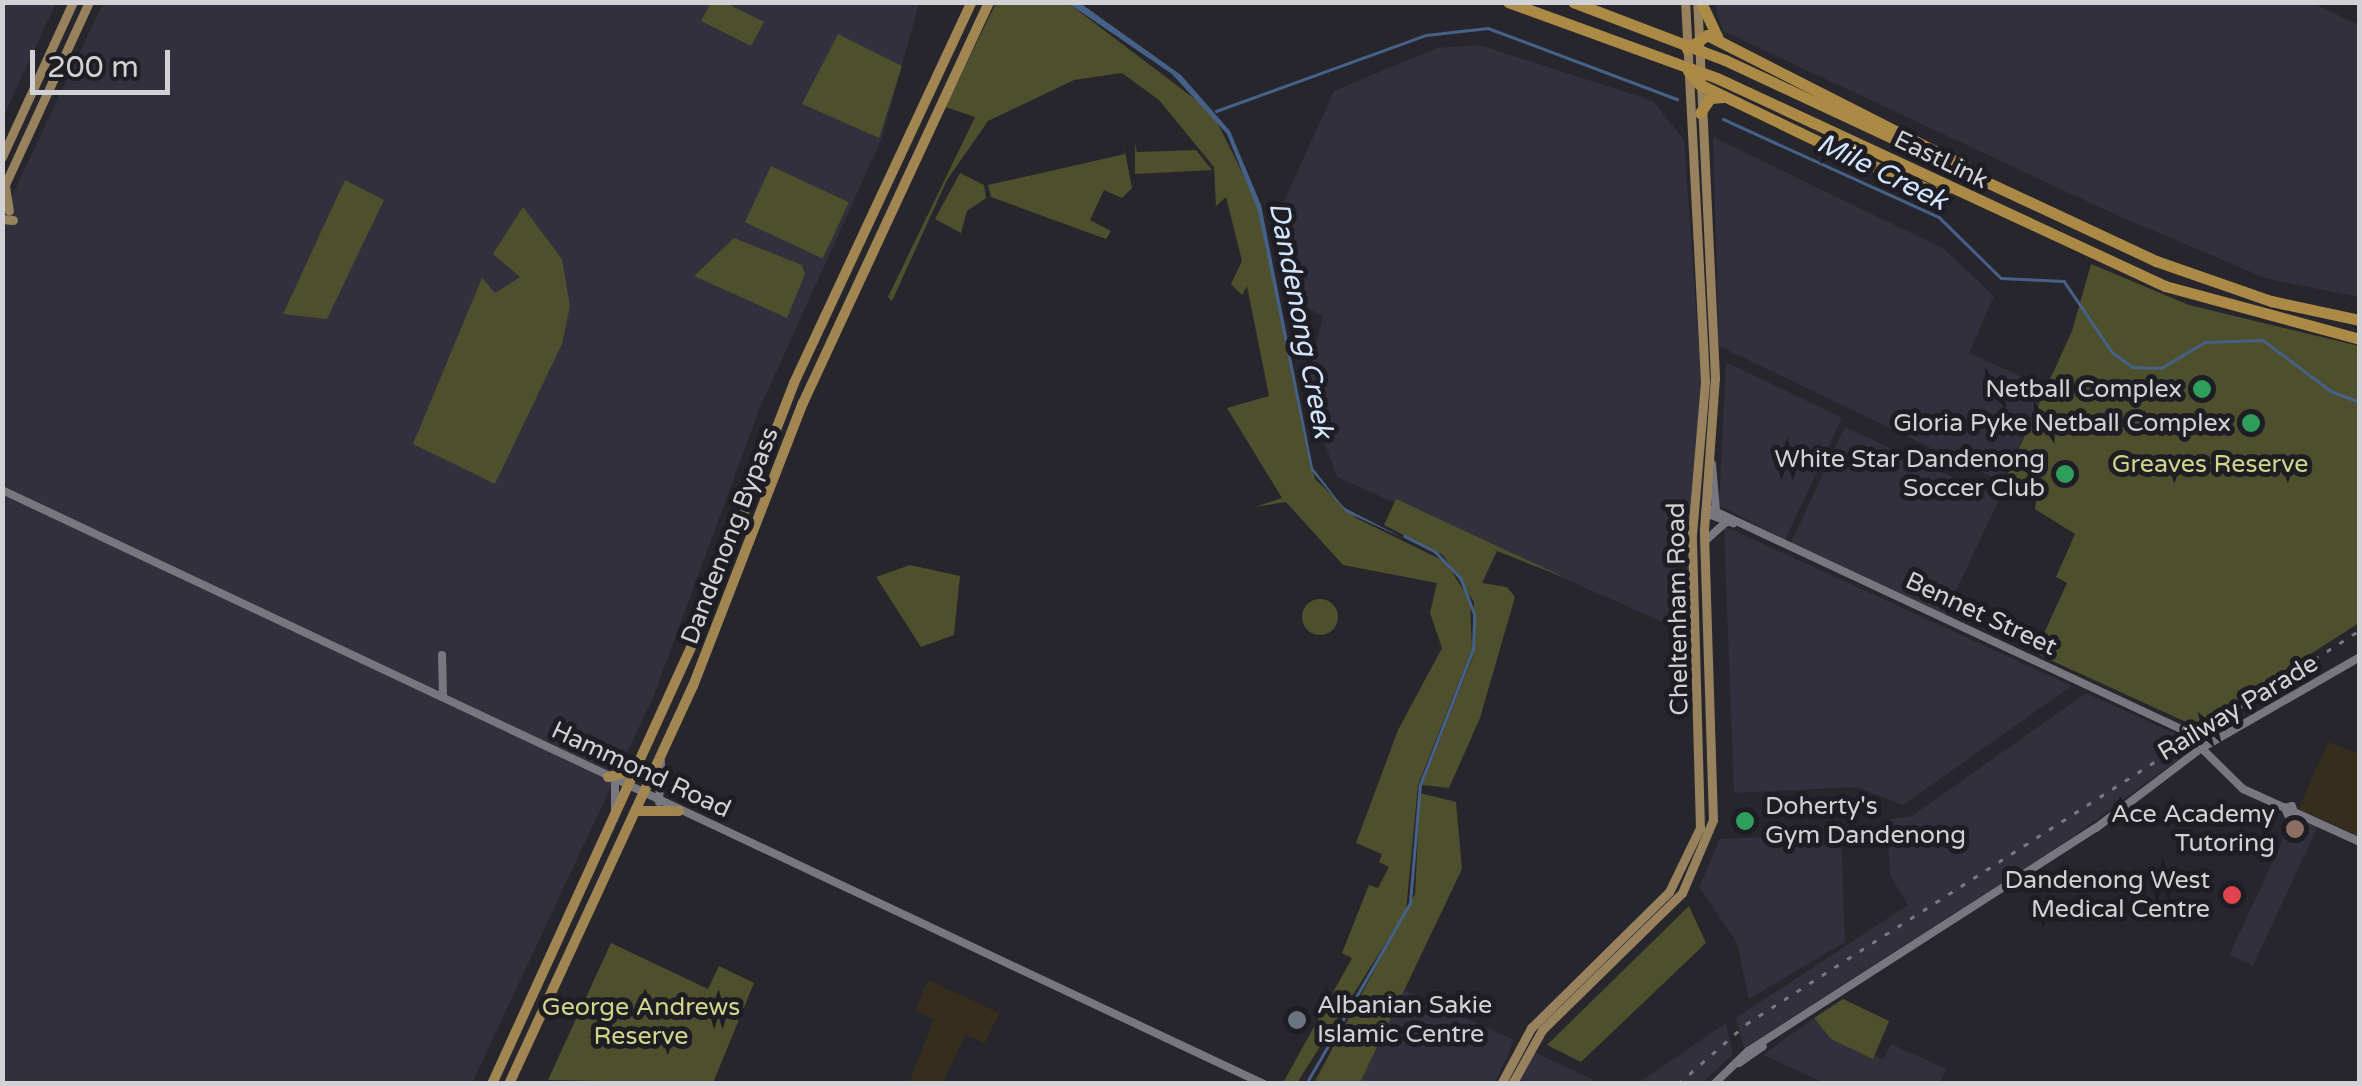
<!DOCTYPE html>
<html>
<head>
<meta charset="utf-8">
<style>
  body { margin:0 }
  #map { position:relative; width:2362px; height:1086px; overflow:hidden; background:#28262d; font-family:"Varela Round",sans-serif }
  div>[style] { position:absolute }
  .built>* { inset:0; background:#32303c; transform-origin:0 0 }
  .education>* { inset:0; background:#372d1d }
  .green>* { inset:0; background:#4d4f2d; transform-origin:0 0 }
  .round { border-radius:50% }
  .water>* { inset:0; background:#466187 }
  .stream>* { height:2.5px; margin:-1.25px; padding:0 1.25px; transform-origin:1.25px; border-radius:1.25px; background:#466187 }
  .secondary>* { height:8px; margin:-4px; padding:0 4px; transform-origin:4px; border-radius:4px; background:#78777f }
  .primary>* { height:9px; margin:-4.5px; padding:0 4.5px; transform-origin:4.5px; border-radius:4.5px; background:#97825d }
  .trunk>* { height:10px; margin:-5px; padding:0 5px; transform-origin:5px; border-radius:5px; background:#a18652 }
  .motorway>* { height:11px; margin:-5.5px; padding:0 5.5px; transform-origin:5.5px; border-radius:5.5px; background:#ab8a46 }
  .rail>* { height:2.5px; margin-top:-1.25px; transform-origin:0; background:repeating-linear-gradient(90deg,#7b797f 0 5px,transparent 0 15px) }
  .dots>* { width:28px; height:28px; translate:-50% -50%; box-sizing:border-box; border:5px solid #1e1d24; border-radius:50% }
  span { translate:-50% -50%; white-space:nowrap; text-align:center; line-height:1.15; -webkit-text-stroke:10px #1e1d24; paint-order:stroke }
  .street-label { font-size:25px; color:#d2d1d5 }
  .poi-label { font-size:25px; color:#d2d1d5 }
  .right { translate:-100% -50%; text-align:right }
  .left { translate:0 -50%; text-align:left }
  .park-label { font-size:25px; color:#d0d689 }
  .water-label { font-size:28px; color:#d3e5fe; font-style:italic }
  .frame { position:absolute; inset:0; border:5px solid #d2d1d5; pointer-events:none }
  .scale { position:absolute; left:30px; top:50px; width:140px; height:45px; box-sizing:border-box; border:5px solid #d2d1d5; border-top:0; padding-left:12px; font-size:30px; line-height:35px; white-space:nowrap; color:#d2d1d5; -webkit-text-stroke:8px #1e1d24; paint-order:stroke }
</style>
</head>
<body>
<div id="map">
  <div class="built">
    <i style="clip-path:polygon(3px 2px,56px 3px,3px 117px,2px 3px)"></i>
    <i style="clip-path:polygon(103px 3px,919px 3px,882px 138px,759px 410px,654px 695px,472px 1083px,3px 1084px,3px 215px)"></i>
    <i style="clip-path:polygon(1714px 3px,2312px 3px,2359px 25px,2359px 297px,2268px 279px,2116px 215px,1723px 31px)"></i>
    <i style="clip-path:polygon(1480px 45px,1653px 101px,1684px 140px,1702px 392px,1688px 584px,1680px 588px,1687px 633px,1337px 477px,1321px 433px,1310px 370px,1323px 316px,1298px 303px,1281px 208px,1334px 91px,1437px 48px)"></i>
    <i style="clip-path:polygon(1713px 137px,1944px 249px,1994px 296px,1969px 353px,2046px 388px,2002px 482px,1719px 346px)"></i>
    <i style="clip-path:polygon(1726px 362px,1842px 418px,1785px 540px,1719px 505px)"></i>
    <i style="left:1845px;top:427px;width:170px;height:129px;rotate:25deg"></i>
    <i style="clip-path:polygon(1724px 526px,2070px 685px,2070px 687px,1903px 805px,1857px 787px,1734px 793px)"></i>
    <i style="clip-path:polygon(2086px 693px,2176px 734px,2188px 752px,2060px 846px,1744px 1048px,1736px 1018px,1908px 905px,1890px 875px,1887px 820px,1912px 816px)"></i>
    <i style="left:2294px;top:816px;width:26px;height:153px;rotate:25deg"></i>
    <i style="clip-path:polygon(1841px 834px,1845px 942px,1749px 999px,1737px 943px,1699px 887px,1720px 839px)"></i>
    <i style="clip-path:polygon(1403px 990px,1514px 1040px,1495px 1083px,1360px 1084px)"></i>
    <i style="clip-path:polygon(1814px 1018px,1832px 1037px,1883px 1059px,1891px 1044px,1946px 1069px,1940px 1083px,1825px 1083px,1763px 1055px)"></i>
    <i style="clip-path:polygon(1726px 1023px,1733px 1054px,1702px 1083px,1638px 1083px)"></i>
    <i style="clip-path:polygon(1534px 1052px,1592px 1079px,1593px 1081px,1528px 1084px,1520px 1079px)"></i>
  </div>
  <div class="education">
    <i style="clip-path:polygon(2328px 742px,2359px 754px,2359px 836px,2299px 809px)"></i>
    <i style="clip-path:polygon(928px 980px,999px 1013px,985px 1043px,965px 1034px,943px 1083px,909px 1083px,934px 1020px,915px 1010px)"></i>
  </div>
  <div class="green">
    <i style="clip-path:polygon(724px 2px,764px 22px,751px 46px,701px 21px,711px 3px)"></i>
    <i style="clip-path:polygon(996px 3px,1068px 3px,1212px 112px,1256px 200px,1315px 479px,1356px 518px,1446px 562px,1470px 601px,1472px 649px,1418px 785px,1406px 911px,1297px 1083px,1283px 1083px,1352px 958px,1342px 953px,1369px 885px,1378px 888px,1389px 867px,1379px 862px,1382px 854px,1356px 843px,1398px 730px,1442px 648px,1430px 613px,1437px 583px,1343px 565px,1286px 502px,1255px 507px,1282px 498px,1227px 408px,1269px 396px,1247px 286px,1242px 295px,1231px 284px,1242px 261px,1226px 197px,1216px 206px,1214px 167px,1159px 100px,1122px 73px,1074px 80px,988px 121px,947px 180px,892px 301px,888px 297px,975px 117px,945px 107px)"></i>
    <i style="clip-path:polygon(838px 34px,902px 66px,879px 138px,802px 104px)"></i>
    <i style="clip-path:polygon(1135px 144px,1137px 152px,1196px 150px,1212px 170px,1135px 174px)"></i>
    <i style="clip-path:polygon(1124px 146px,1132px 188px,1122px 198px,1104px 190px,1090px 220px,1111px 231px,1106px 239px,991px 197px,988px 185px,1125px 154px)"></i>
    <i style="left:771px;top:166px;width:86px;height:62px;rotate:25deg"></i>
    <i style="clip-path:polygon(960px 173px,984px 185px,986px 198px,967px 211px,961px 233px,935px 219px)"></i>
    <i style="clip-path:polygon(345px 180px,384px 200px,327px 319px,283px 314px)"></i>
    <i style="clip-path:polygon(523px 207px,562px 259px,570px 306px,562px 344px,495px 484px,413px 444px,482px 278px,495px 293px,520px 277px,493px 254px)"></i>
    <i style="clip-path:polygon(734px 238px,802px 265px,805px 274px,787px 318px,694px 276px)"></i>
    <i style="clip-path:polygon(2091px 264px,2189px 305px,2359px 346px,2359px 623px,2197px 727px,2035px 653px,2067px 583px,2056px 577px,2075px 534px,2035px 509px,2037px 495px,2005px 479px,2072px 331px)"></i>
    <i style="clip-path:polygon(1396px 499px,1568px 579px,1497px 551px,1482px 583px,1507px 587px,1515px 597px,1480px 718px,1449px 788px,1422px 785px,1473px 656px,1474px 602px,1443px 555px,1384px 525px)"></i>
    <i style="clip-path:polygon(910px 565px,960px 576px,954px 635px,921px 647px,876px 577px)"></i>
    <i class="round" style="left:1302px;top:599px;width:36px;height:36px"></i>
    <i style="clip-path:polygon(1420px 793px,1456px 802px,1462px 869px,1360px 1083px,1314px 1083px,1415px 894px)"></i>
    <i style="clip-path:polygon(1689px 906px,1706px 943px,1581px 1062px,1547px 1045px)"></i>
    <i style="clip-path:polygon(611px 943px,708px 989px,719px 966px,754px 983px,713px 1083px,548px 1080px)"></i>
    <i style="clip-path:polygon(1843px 999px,1889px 1021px,1873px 1059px,1831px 1039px,1814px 1018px)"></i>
  </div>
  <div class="water">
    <i style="clip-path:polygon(1068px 3px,1080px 3px,1181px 75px,1230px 131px,1261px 205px,1313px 468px,1343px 507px,1403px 538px,1346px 512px,1311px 470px,1258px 211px,1227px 134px,1172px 74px)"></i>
  </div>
  <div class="stream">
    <i style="left:1216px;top:111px;width:223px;rotate:-19.9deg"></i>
    <i style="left:1426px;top:35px;width:62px;rotate:-6.4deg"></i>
    <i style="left:1488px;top:28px;width:202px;rotate:20.6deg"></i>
    <i style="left:1723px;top:119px;width:237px;rotate:24.4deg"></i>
    <i style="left:1939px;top:217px;width:87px;rotate:44.5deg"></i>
    <i style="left:2001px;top:278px;width:63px;rotate:2.7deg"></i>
    <i style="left:2064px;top:281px;width:86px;rotate:55.9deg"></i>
    <i style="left:2112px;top:352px;width:26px;rotate:36deg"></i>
    <i style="left:2133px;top:367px;width:28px;rotate:2deg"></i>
    <i style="left:2161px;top:368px;width:51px;rotate:-30.6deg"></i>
    <i style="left:2205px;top:342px;width:58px;rotate:-2deg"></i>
    <i style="left:2263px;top:340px;width:85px;rotate:36.9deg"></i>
    <i style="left:2331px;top:391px;width:31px;rotate:21deg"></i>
    <i style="left:1306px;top:1084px;width:209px;rotate:-60.1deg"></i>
    <i style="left:1410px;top:903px;width:118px;rotate:-85.2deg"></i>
    <i style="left:1420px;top:785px;width:146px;rotate:-68.7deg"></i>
    <i style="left:1473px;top:649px;width:35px;rotate:-88deg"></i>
    <i style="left:1474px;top:614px;width:39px;rotate:-111deg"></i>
    <i style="left:1460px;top:578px;width:36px;rotate:-134deg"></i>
    <i style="left:1435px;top:552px;width:34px;rotate:-153deg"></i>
  </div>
  <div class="secondary">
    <i style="left:1712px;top:464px;width:47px;rotate:85.1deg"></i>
    <i style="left:2px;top:490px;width:1395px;rotate:25.21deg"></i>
    <i style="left:1706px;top:507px;width:527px;rotate:25.06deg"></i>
    <i style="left:2183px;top:730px;width:84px;rotate:44.5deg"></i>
    <i style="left:2243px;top:789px;width:46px;rotate:24.3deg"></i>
    <i style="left:1705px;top:513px;width:30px;rotate:20deg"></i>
    <i style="left:1705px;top:541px;width:28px;rotate:-42deg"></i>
    <i style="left:442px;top:655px;width:40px;rotate:88.6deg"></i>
    <i style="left:659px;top:802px;width:40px;rotate:-87.1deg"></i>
    <i style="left:2292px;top:806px;width:7px;rotate:74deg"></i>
    <i style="left:2294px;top:813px;width:6px;rotate:162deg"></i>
    <i style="left:2288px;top:815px;width:8px;rotate:-113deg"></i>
    <i style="left:2285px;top:808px;width:7px;rotate:-16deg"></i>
    <i style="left:615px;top:810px;width:30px;rotate:-90deg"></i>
    <i style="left:2294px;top:812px;width:72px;rotate:24.4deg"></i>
    <i style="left:1739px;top:1063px;width:29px;rotate:-35deg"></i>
    <i style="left:1714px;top:1084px;width:47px;rotate:-44.1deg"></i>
    <i style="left:1748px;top:1051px;width:413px;rotate:-32.7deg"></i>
    <i style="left:2096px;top:828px;width:131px;rotate:-37.2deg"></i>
    <i style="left:2200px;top:749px;width:185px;rotate:-29.9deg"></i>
  </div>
  <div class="primary">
    <i style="left:2px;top:157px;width:170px;rotate:-65.4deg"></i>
    <i style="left:5px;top:186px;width:25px;rotate:81deg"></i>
    <i style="left:2px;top:191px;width:208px;rotate:-65.3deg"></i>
    <i style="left:2px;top:219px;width:11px;rotate:5deg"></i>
    <i style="left:1501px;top:1084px;width:64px;rotate:-61.8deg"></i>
    <i style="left:1531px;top:1028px;width:194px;rotate:-44.6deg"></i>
    <i style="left:1669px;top:892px;width:71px;rotate:-64.2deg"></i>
    <i style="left:1700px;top:828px;width:294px;rotate:-91.6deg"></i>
    <i style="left:1692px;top:534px;width:154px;rotate:-85.1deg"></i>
    <i style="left:1705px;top:381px;width:380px;rotate:-93deg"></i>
    <i style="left:1512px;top:1084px;width:62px;rotate:-60.9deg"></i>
    <i style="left:1542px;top:1030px;width:196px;rotate:-44.4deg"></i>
    <i style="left:1682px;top:893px;width:79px;rotate:-67deg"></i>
    <i style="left:1713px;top:820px;width:290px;rotate:-91.8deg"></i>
    <i style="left:1704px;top:530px;width:152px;rotate:-85.9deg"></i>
    <i style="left:1715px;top:378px;width:376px;rotate:-92.7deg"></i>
  </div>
  <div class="trunk">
    <i style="left:608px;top:777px;width:30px;rotate:-12deg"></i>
    <i style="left:636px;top:811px;width:43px"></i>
    <i style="left:492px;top:1084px;width:497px;rotate:-65.5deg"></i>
    <i style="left:698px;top:632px;width:267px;rotate:-68.9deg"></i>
    <i style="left:794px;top:383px;width:421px;rotate:-65deg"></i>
    <i style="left:509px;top:1084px;width:438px;rotate:-65.2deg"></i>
    <i style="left:693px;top:686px;width:304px;rotate:-68.8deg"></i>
    <i style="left:803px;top:403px;width:442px;rotate:-65.1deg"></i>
  </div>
  <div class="motorway">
    <i style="left:1508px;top:2px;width:222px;rotate:20deg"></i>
    <i style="left:1717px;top:78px;width:494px;rotate:24.9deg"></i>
    <i style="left:2165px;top:286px;width:202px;rotate:15.2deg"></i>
    <i style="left:1573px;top:2px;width:163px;rotate:20.9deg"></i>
    <i style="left:1725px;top:60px;width:476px;rotate:25deg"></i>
    <i style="left:2156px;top:261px;width:122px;rotate:19.2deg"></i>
    <i style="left:2271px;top:301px;width:91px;rotate:12.1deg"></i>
    <i style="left:1701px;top:2px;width:40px;rotate:65deg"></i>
    <i style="left:1687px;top:49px;width:24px;rotate:-35deg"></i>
    <i style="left:1707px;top:35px;width:304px;rotate:27deg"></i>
    <i style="left:1688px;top:71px;width:17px;rotate:50deg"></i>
    <i style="left:1699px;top:84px;width:148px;rotate:25.7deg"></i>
    <i style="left:1832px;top:148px;width:125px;rotate:23.1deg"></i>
    <i style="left:1700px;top:113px;width:18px;rotate:-56deg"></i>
    <i style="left:1710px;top:98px;width:14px;rotate:-4deg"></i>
  </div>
  <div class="rail">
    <i style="left:1678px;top:1084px;width:91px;rotate:-41.4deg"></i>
    <i style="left:1746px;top:1024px;width:730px;rotate:-32.69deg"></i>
  </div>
  <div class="dots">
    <i style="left:2202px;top:389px;background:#2e9e5b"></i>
    <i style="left:2251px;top:423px;background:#2e9e5b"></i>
    <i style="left:2065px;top:474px;background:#2e9e5b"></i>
    <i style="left:1745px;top:821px;background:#2e9e5b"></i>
    <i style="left:2295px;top:829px;background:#8d6e63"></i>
    <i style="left:2232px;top:895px;background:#e0444e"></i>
    <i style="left:1297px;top:1020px;background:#6b7280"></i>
  </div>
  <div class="street-label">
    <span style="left:1941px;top:160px;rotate:26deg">EastLink</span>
    <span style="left:730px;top:536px;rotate:-69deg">Dandenong Bypass</span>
    <span style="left:1678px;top:609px;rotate:-91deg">Cheltenham Road</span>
    <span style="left:1981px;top:614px;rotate:25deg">Bennet Street</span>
    <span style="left:2238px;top:708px;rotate:-31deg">Railway Parade</span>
    <span style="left:641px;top:770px;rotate:25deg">Hammond Road</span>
  </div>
  <div class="poi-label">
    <span class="right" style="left:2182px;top:389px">Netball Complex</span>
    <span class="right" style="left:2231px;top:423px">Gloria Pyke Netball Complex</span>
    <span class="right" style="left:2045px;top:474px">White Star Dandenong<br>Soccer Club</span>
    <span class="left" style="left:1765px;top:821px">Doherty's<br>Gym Dandenong</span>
    <span class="right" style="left:2275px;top:829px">Ace Academy<br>Tutoring</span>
    <span class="right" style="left:2210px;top:895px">Dandenong West<br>Medical Centre</span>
    <span class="left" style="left:1317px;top:1020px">Albanian Sakie<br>Islamic Centre</span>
  </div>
  <div class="park-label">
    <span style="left:2210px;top:464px">Greaves Reserve</span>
    <span style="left:641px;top:1022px">George Andrews<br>Reserve</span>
  </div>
  <div class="water-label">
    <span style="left:1882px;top:172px;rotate:26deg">Mile Creek</span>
    <span style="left:1301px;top:320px;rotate:79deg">Dandenong Creek</span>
  </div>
  <div class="frame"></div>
  <div class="scale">200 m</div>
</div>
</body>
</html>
